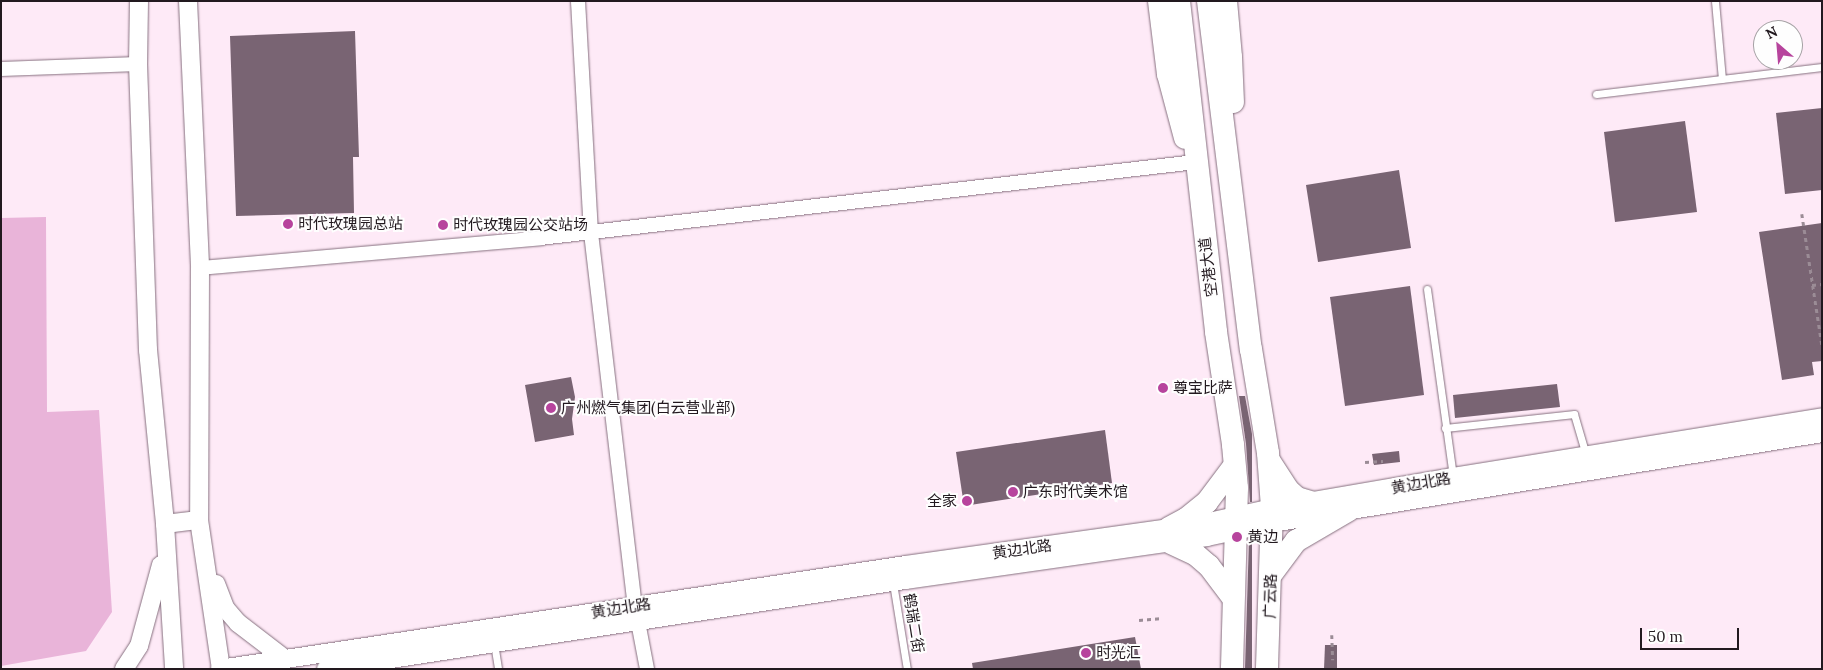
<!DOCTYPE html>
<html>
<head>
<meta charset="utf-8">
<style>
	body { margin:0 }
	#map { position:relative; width:1823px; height:670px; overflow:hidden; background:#feeaf7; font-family:Lora,"Noto Sans SC",serif }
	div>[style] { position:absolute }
	.green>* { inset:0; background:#e9b4d9 }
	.building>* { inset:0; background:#796473 }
	.path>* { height:2.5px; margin-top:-1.25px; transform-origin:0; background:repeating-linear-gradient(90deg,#9b8c96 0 4px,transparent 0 8px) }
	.roads { filter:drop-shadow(0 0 1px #86707f) drop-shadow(0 0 1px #86707f) }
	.service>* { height:7px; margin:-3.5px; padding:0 3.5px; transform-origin:3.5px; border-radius:3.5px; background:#fff }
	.minor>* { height:14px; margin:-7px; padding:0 7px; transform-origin:7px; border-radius:7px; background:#fff }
	.tertiary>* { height:18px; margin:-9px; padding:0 9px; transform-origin:9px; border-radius:9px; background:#fff }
	.primary>* { height:22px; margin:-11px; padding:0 11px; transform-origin:11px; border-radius:11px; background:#fff }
	.dots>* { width:14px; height:14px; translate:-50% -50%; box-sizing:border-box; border:2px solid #fefefe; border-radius:50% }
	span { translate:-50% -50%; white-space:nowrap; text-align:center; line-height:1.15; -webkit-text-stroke:4px #fefefe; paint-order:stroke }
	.poi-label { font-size:15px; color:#22191f }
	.left { translate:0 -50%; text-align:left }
	.right { translate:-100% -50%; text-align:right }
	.street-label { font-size:15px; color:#22191f }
	.frame { position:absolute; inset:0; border:2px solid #22191f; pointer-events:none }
	.north { position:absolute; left:1753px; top:20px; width:50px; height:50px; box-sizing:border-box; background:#fefefe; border:1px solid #a6a2a5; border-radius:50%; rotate:333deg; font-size:14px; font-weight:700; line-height:20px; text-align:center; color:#22191f }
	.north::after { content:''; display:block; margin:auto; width:18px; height:22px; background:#b7449d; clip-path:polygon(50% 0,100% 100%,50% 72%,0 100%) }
	.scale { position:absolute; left:1640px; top:628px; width:99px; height:22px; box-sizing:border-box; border:2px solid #22191f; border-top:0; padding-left:6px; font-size:15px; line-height:18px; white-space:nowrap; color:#22191f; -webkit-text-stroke:4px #fefefe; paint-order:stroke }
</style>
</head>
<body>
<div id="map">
	<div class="green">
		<div style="clip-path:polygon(46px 217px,47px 412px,99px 410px,112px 612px,86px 651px,1px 666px,1px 218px)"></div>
	</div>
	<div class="building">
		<div style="clip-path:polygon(355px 31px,359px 157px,353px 157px,354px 213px,236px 216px,230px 36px)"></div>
		<div style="clip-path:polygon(1822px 108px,1822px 190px,1785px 194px,1776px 113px)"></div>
		<div style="clip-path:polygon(1685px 121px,1697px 212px,1615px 222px,1604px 132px)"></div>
		<div style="clip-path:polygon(1399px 170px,1411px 248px,1318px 262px,1306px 185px)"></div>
		<div style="clip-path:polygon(1822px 223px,1822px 361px,1812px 362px,1814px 375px,1782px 380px,1759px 232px)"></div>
		<div style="clip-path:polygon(1410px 286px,1424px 395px,1345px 406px,1330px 297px)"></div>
		<div style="clip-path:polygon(571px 377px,575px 397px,572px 419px,574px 435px,535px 442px,525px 385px)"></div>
		<div style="clip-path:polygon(1557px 384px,1560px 407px,1455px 418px,1453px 395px)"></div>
		<div style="clip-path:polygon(1239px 396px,1245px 396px,1252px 434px,1252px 502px,1250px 502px,1246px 444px)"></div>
		<div style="clip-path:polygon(1105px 430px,1112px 483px,964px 506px,956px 452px)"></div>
		<div style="clip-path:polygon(1399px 451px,1400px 462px,1374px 465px,1372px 454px)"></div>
		<div style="clip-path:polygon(1252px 538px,1252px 669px,1245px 669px,1249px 539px)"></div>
		<div style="clip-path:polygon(1135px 637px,1141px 669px,973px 669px,972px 663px)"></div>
		<div style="clip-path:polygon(1325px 645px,1337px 645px,1337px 669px,1324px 669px)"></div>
	</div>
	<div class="path">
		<div style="left:1802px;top:214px;width:132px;rotate:81.3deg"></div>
		<div style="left:1812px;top:285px;width:10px;rotate:-6deg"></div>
		<div style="left:1365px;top:462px;width:18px;rotate:-3deg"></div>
		<div style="left:1139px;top:620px;width:21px;rotate:-5deg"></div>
		<div style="left:1332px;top:635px;width:25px;rotate:88deg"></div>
	</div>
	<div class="roads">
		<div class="service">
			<div style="left:1715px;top:1px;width:78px;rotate:84.9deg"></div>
			<div style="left:1596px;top:94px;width:228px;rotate:-6.8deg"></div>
			<div style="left:1427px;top:289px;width:189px;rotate:82.1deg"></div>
			<div style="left:1445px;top:428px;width:130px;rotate:-6.2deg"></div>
			<div style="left:1574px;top:414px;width:43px;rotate:73.7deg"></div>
			<div style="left:893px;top:583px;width:87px;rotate:80.8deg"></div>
			<div style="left:494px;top:643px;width:26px;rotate:81deg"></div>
		</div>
		<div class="minor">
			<div style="left:578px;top:1px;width:232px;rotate:86.8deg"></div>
			<div style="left:591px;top:233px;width:376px;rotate:83.3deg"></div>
			<div style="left:635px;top:606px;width:64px;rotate:79.2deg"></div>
			<div style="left:1px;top:69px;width:137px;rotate:-2.1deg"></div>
			<div style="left:200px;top:268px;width:341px;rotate:-5deg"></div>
			<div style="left:540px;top:238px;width:660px;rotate:-6.61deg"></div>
		</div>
		<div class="tertiary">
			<div style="left:139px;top:1px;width:63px;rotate:90.9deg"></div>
			<div style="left:138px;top:64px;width:286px;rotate:88deg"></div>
			<div style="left:148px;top:350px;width:175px;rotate:84.4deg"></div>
			<div style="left:165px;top:524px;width:145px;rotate:86.4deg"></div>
			<div style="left:188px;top:1px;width:267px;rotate:87.4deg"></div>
			<div style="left:200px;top:268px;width:252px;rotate:90.2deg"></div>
			<div style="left:199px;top:520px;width:151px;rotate:81.6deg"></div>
			<div style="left:165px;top:524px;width:34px;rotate:-7deg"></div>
			<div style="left:216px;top:584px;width:26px;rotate:69deg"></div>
			<div style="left:225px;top:608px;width:20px;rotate:49deg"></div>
			<div style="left:238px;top:623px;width:59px;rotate:37.5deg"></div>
			<div style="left:124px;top:669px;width:27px;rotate:-57deg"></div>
			<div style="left:139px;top:646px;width:84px;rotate:-74.8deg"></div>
			<div style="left:220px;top:669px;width:694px;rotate:-8.62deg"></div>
			<div style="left:906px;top:565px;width:301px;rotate:-8deg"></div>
			<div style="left:1204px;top:523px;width:70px;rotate:-12.4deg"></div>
			<div style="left:1272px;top:508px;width:184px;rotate:-9.7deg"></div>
			<div style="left:1453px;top:477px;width:374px;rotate:-9.2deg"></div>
			<div style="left:326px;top:669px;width:586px;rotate:-8.74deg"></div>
			<div style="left:905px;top:580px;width:305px;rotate:-8.1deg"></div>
			<div style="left:1207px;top:537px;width:66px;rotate:-12.2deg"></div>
			<div style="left:1272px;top:523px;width:557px;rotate:-9.29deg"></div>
		</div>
		<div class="primary">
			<div style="left:1159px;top:1px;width:74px;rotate:83deg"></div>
			<div style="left:1168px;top:74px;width:66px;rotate:75.1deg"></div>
			<div style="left:1179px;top:1px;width:333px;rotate:83.6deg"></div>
			<div style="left:1216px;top:332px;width:114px;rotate:81.4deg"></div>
			<div style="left:1233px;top:445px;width:43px;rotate:84.7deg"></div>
			<div style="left:1237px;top:488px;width:181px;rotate:91.6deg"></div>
			<div style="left:1208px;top:1px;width:351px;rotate:83deg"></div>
			<div style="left:1251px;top:349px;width:105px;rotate:80.7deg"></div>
			<div style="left:1268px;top:453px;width:55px;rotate:85.8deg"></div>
			<div style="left:1272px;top:508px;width:161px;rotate:91.8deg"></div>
			<div style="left:1226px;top:1px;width:56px;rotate:84.9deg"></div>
			<div style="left:1231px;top:57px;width:45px;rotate:87.5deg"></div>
			<div style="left:1270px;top:462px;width:33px;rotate:57deg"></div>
			<div style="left:1288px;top:490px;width:12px;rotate:42deg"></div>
			<div style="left:1297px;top:498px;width:14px;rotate:17deg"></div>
			<div style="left:1169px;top:528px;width:19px;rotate:-28deg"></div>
			<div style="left:1186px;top:519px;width:27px;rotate:-39deg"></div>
			<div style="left:1207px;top:502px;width:45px;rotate:-53.1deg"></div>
			<div style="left:1171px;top:543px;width:26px;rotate:25deg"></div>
			<div style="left:1195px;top:554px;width:18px;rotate:41deg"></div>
			<div style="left:1209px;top:566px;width:40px;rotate:53deg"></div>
			<div style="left:1270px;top:576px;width:44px;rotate:-53.4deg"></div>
			<div style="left:1296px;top:541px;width:61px;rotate:-30.3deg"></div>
		</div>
	</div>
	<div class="dots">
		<div style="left:288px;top:224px;background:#b7449d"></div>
		<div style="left:443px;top:225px;background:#b7449d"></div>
		<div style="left:1163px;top:388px;background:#b7449d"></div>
		<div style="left:551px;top:408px;background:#b7449d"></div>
		<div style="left:1013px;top:492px;background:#b7449d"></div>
		<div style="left:967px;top:501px;background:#b7449d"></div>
		<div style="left:1237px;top:537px;background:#b7449d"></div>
		<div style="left:1086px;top:653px;background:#b7449d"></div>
	</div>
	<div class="poi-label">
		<span class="left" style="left:298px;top:224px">时代玫瑰园总站</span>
		<span class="left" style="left:453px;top:225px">时代玫瑰园公交站场</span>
		<span class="left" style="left:1173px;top:388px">尊宝比萨</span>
		<span class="left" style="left:561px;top:408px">广州燃气集团(白云营业部)</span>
		<span class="left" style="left:1023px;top:492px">广东时代美术馆</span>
		<span class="right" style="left:957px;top:501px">全家</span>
		<span class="left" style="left:1248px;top:537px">黄边</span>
		<span class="left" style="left:1096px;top:653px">时光汇</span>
	</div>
	<div class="street-label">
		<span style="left:1208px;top:267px;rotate:-97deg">空港大道</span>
		<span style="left:1421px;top:483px;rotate:-10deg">黄边北路</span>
		<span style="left:1022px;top:549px;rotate:-8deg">黄边北路</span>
		<span style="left:1270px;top:596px;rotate:-88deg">广云路</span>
		<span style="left:621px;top:608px;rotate:-9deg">黄边北路</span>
		<span style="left:914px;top:623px;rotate:81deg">鹤瑞二街</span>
	</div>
	<div class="frame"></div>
	<div class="north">N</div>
	<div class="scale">50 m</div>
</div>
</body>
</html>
